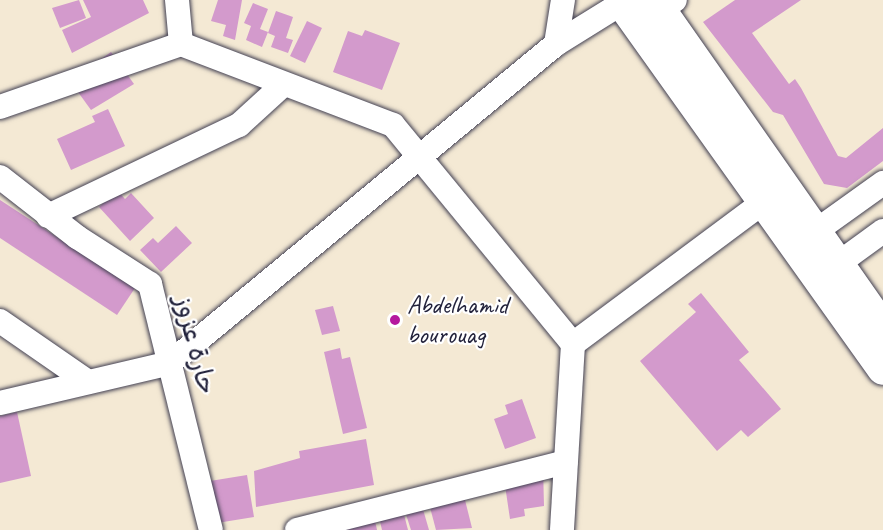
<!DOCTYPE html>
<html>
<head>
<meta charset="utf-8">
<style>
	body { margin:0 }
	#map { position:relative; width:883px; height:530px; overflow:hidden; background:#f4e9d4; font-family:Caveat,"Playpen Sans Arabic",sans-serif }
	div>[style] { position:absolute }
	.building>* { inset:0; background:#d39acc }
	.roads { filter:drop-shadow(0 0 2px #424052) drop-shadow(0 0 2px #424052) }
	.minor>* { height:24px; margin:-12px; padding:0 12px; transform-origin:12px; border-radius:12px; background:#fff }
	.major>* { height:32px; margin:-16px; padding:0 16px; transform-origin:16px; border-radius:16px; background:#fff }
	.dots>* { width:16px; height:16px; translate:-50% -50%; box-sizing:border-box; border:3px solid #fff; border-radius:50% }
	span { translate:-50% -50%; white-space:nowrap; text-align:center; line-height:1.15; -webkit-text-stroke:4.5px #fff; paint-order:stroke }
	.poi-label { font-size:26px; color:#22223b }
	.left { translate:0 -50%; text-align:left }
	.street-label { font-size:26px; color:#22223b }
</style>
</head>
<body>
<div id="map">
	<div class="building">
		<div style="clip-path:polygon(79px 0,86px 18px,60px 28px,52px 8px)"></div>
		<div style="clip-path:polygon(83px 0,143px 0,149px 13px,72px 53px,62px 30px,91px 17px)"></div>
		<div style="clip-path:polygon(218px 0,242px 0,235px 40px,223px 36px,226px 25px,211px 21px)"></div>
		<div style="clip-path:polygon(735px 0,801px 0,752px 33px,789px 84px,795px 79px,801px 88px,838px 156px,846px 158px,883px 128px,883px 161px,847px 188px,824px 184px,783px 115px,773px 112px,703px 22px)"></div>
		<div style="clip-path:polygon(253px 3px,268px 9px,260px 29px,268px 32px,262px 47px,246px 40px,251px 26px,244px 23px)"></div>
		<div style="clip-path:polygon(276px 11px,293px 17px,286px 38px,293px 40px,288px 53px,271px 47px,275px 36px,268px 33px)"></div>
		<div style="clip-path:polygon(307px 21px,322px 28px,305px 63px,290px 56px)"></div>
		<div style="clip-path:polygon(365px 30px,400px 43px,382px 90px,333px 72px,348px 31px,362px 36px)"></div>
		<div style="clip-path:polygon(111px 52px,134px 84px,91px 110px,70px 81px)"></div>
		<div style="clip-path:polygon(108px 109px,125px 146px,71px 170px,57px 139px,95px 122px,92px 116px)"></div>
		<div style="clip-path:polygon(117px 190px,125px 199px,131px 193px,154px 218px,130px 241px,99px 207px)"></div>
		<div style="clip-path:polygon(0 200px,135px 288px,117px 315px,0 238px)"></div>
		<div style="clip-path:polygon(176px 226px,192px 243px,161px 272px,140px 250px,153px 238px,158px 243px)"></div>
		<div style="clip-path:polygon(701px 293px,749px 352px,739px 360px,781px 409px,748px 437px,741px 430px,717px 451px,640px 361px,696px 312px,688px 304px)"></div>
		<div style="clip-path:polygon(333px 306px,340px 331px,322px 335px,315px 310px)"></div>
		<div style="clip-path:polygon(340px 348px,342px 359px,350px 357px,367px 428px,343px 434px,324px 352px)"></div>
		<div style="clip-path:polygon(522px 399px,536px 438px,505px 449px,494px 419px,508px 414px,505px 405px)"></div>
		<div style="clip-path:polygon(17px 412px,31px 476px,0 483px,0 416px)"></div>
		<div style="clip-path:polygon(366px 439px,374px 485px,256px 507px,254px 471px,300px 458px,299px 451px)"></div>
		<div style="clip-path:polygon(543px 466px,544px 506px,524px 509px,525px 516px,510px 519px,503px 472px)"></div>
		<div style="clip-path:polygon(247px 475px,254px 517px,217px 523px,210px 481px)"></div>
		<div style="clip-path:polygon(462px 488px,472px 528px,436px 530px,427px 496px)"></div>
		<div style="clip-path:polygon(420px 499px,429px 530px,411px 530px,403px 505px)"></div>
		<div style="clip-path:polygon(401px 503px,408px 530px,382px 530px,377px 508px)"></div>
		<div style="clip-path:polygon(374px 516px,377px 530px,345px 530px)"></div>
	</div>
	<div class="roads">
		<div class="minor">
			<div style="left:177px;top:0;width:44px;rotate:84.8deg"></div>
			<div style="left:556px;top:44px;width:45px;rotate:-81deg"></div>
			<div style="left:0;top:107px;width:192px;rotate:-19.2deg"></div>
			<div style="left:181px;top:44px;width:227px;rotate:20.9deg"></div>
			<div style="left:393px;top:125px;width:283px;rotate:50.6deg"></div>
			<div style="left:573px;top:344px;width:186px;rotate:93.4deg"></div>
			<div style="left:0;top:177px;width:98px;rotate:37.9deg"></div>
			<div style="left:77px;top:237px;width:87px;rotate:32.8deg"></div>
			<div style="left:150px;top:284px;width:253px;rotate:76.1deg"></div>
			<div style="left:48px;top:216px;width:212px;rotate:-25.5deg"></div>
			<div style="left:239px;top:125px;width:59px;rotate:-42.3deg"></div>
			<div style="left:802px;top:241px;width:100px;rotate:-35.6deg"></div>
			<div style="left:824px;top:274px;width:73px;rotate:-36.1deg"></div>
			<div style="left:0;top:321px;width:107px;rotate:34.7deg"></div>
			<div style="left:573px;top:344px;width:236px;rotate:-36.7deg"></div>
			<div style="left:0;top:403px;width:175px;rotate:-13.2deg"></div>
			<div style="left:170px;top:363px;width:501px;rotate:-39.57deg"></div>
			<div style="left:556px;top:44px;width:78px;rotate:-31.8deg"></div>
			<div style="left:622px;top:3px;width:40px;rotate:10deg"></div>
			<div style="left:661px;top:10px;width:17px;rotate:-36deg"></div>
			<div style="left:297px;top:530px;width:277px;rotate:-14.2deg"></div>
		</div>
		<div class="major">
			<div style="left:620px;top:0;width:453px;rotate:54.5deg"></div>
			<div style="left:653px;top:0;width:401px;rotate:55deg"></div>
		</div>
	</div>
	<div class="dots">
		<div style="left:395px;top:320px;background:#b5179e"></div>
	</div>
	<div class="poi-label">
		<span class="left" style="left:407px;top:320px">Abdelhamid<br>bourouag</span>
	</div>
	<div class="street-label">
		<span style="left:195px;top:345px;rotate:76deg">حارة عزوز</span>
	</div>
</div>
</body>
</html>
